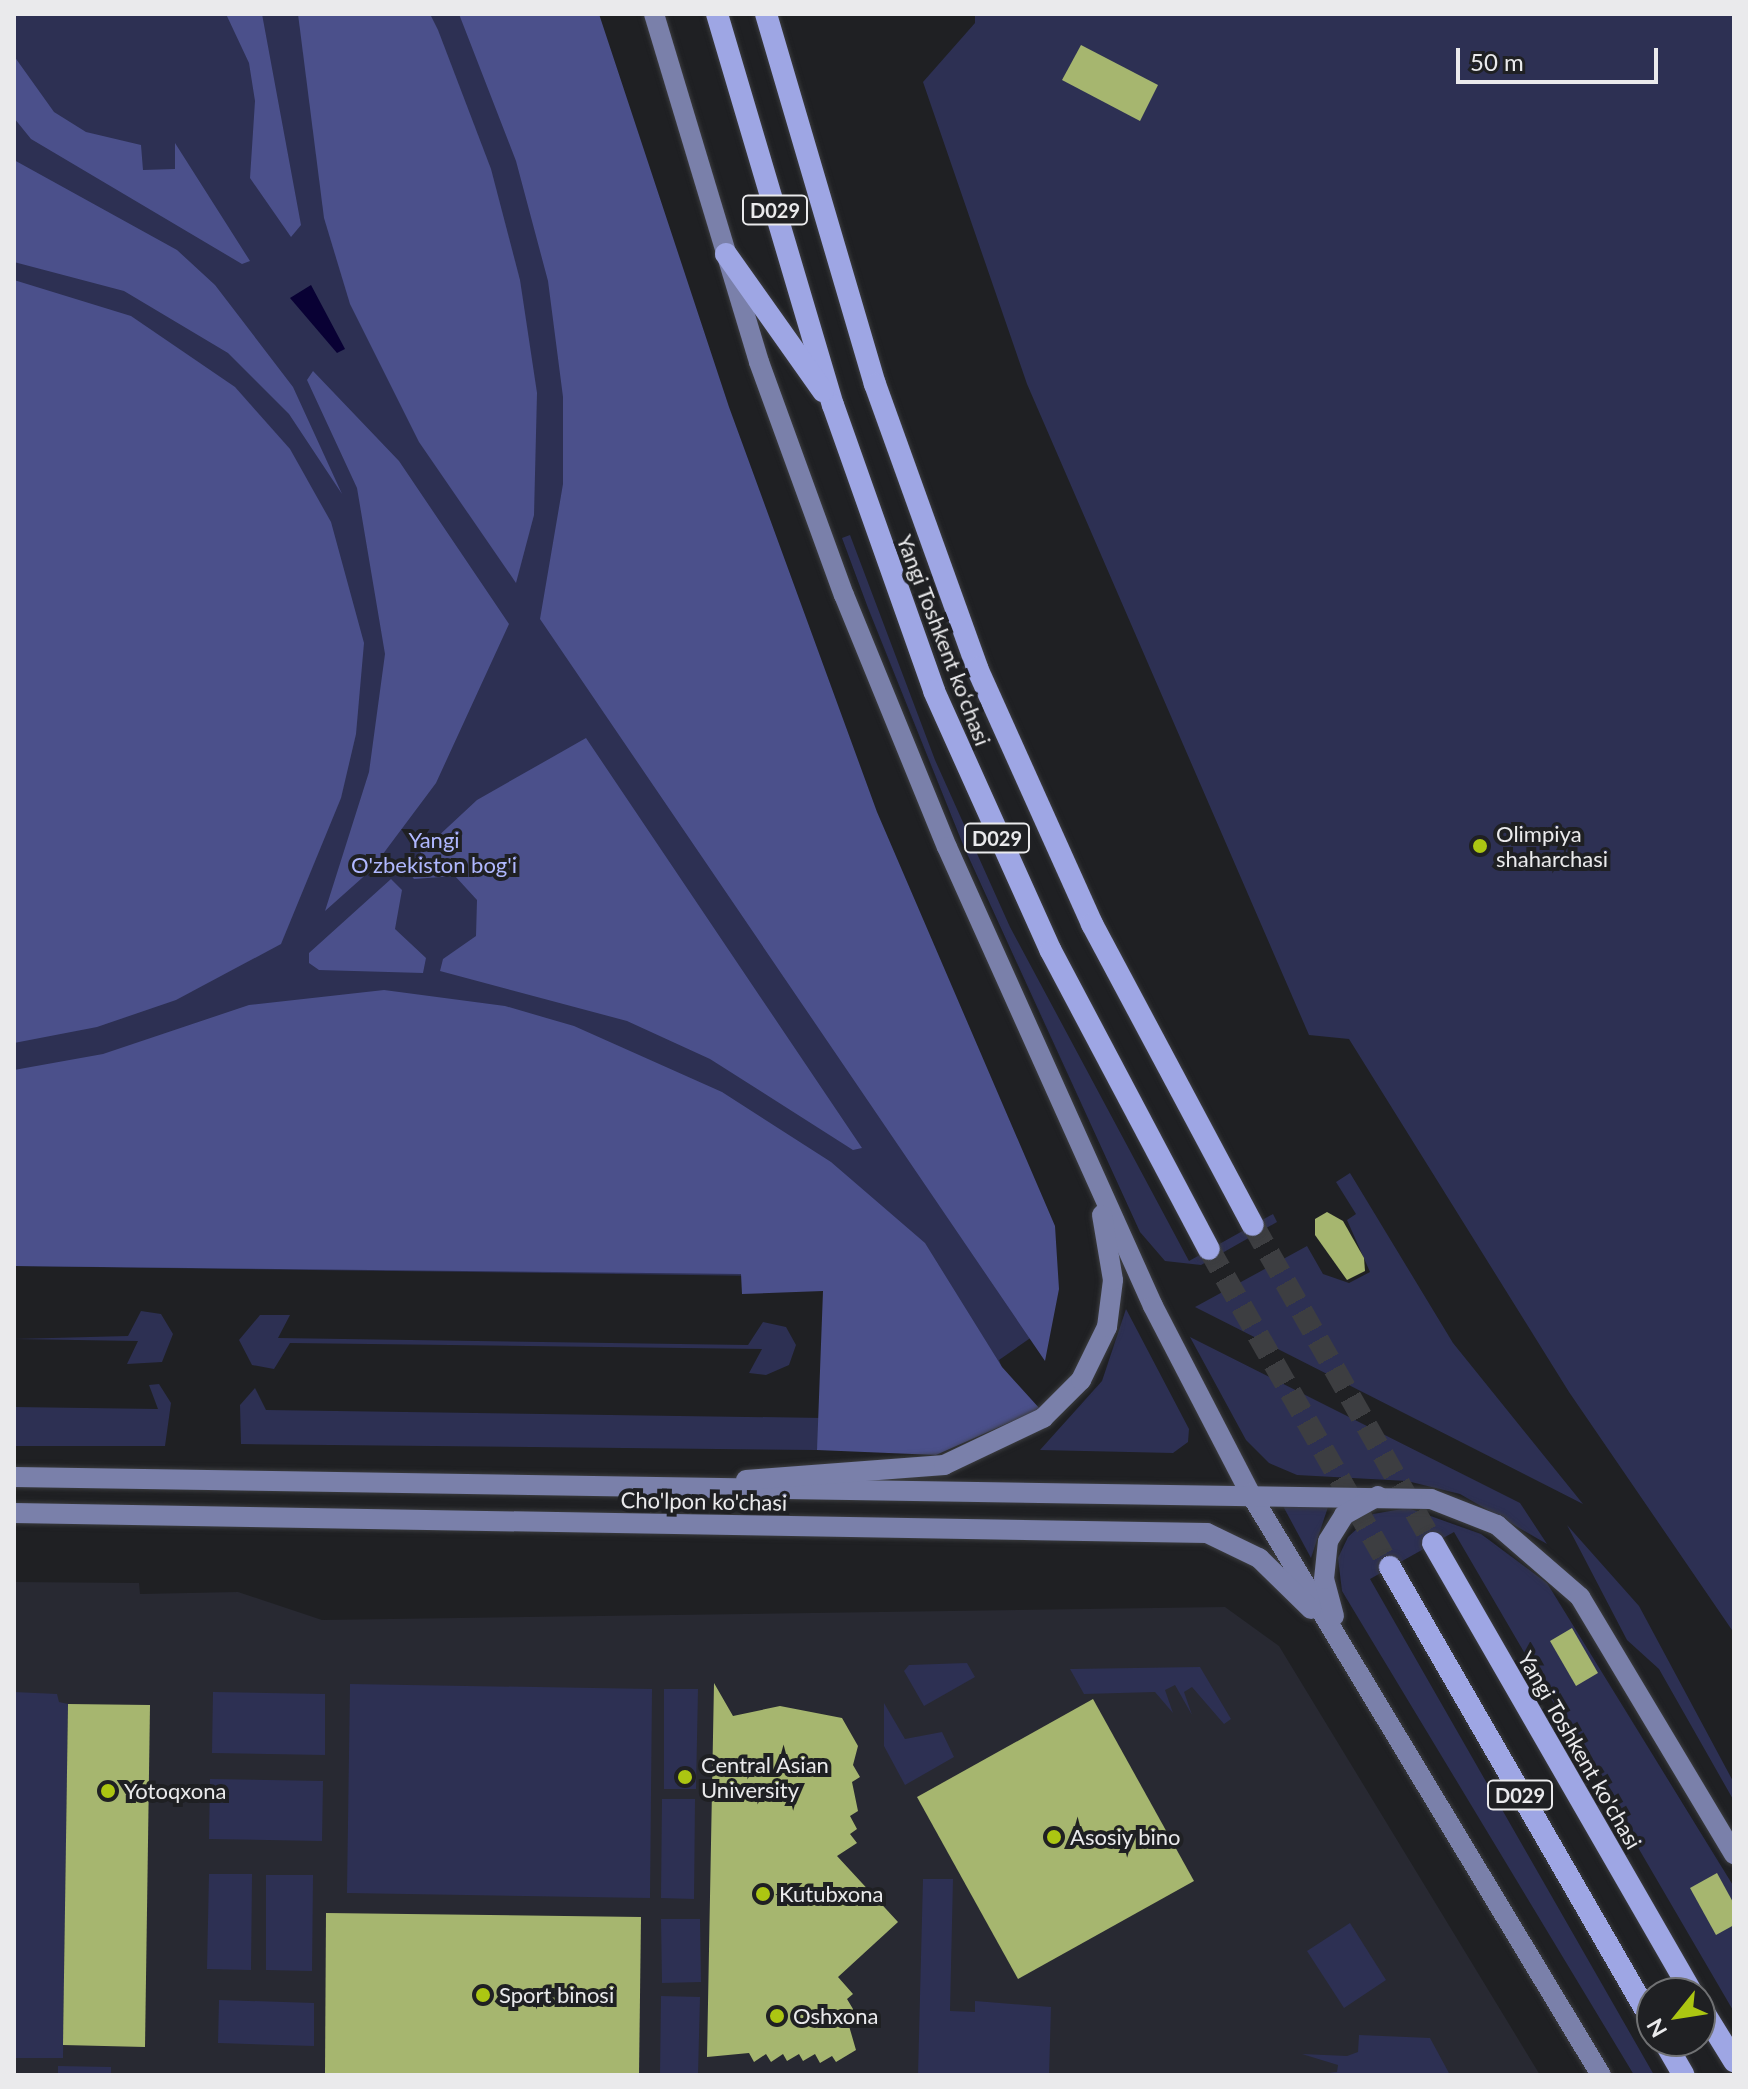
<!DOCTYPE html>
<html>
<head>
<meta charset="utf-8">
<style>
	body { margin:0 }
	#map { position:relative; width:1748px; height:2089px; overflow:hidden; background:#1f2023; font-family:Lato,sans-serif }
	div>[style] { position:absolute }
	.built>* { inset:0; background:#282932 }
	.green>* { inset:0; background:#2d3053 }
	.forest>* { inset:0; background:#4b508b }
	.water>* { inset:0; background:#090134 }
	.building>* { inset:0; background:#a6b66f }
	.trunk-tunnel>* { height:22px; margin-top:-11px; transform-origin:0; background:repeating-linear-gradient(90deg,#3d3e41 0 22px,transparent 0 33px) }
	.roads { filter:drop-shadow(0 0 2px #3b3c3f) drop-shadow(0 0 2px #3b3c3f) }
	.secondary>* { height:20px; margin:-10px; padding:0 10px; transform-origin:10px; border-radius:10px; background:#7a80aa }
	.trunk>* { height:22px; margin:-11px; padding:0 11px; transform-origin:11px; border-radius:11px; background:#9ea6e4 }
	.dots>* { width:22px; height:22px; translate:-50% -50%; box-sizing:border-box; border:4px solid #1f2023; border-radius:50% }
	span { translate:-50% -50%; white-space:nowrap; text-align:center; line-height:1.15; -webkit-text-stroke:8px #1f2023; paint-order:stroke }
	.shield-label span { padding:2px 6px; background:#1f2023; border:2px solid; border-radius:6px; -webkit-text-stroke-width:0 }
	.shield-label { font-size:20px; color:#eaeaec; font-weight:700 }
	.street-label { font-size:22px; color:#eaeaec }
	.poi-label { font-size:22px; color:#eaeaec }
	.left { translate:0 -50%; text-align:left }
	.park-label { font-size:22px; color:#b0b8ff }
	.frame { position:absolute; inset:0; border:16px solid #eaeaec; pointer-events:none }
	.north { position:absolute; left:1636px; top:1977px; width:80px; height:80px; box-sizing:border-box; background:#1f2023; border:2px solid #707173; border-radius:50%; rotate:240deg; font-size:22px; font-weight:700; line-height:32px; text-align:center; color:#eaeaec }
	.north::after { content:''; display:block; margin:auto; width:28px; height:36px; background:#acc612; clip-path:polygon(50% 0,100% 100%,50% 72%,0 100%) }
	.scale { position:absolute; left:1456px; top:48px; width:202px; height:36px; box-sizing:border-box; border:4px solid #eaeaec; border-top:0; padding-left:10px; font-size:24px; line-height:28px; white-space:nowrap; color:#eaeaec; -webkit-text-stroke:6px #1f2023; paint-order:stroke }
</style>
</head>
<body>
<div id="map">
	<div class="built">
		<div style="clip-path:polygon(14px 1582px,139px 1583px,140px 1594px,238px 1592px,322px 1620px,1225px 1607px,1279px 1646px,1540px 2075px,14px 2075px)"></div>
	</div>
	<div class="green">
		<div style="clip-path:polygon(14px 14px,526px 14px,1039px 1332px,999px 1360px,1002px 1368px,838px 1277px,14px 1266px)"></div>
		<div style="clip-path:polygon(975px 14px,1734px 14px,1734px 1633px,1569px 1392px,1349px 1039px,1309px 1035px,1027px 384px,923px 82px,975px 23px)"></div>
		<div style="clip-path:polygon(850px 535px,935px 760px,1010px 927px,1189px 1261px,1273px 1214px,1277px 1222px,1201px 1265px,1165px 1261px,1140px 1232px,964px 847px,868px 608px,842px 538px)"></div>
		<div style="clip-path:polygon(1350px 1173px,1453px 1343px,1583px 1504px,1195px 1307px,1307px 1246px,1323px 1274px,1349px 1283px,1370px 1272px,1347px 1220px,1356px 1214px,1336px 1182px)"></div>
		<div style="clip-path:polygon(1126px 1309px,1189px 1429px,1188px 1442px,1173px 1453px,1040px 1450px,1102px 1381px)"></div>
		<div style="clip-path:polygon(141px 1311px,161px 1314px,173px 1334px,162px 1362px,127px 1364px,138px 1341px,14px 1339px,128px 1336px)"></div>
		<div style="clip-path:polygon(260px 1315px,290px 1315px,278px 1338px,748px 1345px,763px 1322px,786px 1327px,796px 1345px,789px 1365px,766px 1375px,749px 1373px,762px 1349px,290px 1343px,274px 1369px,252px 1365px,239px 1340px)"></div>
		<div style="clip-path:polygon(1190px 1337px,1520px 1503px,1547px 1544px,1460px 1494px,1407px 1481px,1297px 1475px,1269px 1463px,1246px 1440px)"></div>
		<div style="clip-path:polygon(159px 1384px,171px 1403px,165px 1446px,14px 1446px,14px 1407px,158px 1409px,149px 1385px)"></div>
		<div style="clip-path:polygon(255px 1388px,266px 1410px,823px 1418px,817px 1450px,241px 1444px,240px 1405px)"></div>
		<div style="clip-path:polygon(1283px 1506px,1328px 1507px,1311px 1558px)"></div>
		<div style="clip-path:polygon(1408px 1508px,1481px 1534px,1547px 1583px,1734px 1887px,1734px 2012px,1454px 1532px,1370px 1579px,1654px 2075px,1634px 2075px,1342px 1591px,1338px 1558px,1348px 1537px,1373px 1514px)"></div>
		<div style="clip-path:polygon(1567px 1525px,1639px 1606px,1734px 1783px,1734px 1801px,1659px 1669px,1627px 1640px)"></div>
		<div style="clip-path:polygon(967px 1663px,975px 1677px,924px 1706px,904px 1671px,909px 1665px)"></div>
		<div style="clip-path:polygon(1200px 1667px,1231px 1719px,1224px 1724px,1192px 1687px,1184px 1692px,1192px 1715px,1175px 1685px,1165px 1690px,1173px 1713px,1155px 1692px,1084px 1694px,1070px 1669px)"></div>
		<div style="clip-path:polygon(350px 1684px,652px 1689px,650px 1898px,347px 1893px)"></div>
		<div style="clip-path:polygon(664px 1689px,698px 1689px,696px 1789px,664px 1789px)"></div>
		<div style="clip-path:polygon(14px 1692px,57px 1694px,59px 1702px,68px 1704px,63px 2058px,14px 2058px)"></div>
		<div style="clip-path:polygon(213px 1692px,325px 1694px,325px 1755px,212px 1753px)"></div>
		<div style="clip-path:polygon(884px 1703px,905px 1739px,942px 1732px,954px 1757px,905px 1785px,884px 1746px)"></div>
		<div style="clip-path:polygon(210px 1779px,323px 1781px,322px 1841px,209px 1839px)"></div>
		<div style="clip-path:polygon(662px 1799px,695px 1799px,694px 1899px,661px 1898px)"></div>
		<div style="clip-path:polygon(209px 1874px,252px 1874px,251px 1970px,207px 1969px)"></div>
		<div style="clip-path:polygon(266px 1875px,313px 1875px,312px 1971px,266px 1970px)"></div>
		<div style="clip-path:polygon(923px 1879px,953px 1879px,950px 2011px,975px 2012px,975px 2001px,1051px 2007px,1049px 2075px,918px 2075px)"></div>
		<div style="clip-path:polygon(661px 1919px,700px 1919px,701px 1982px,662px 1983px)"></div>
		<div style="clip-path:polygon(1350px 1923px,1386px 1980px,1344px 2008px,1307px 1951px)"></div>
		<div style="clip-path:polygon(661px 1996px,700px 1997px,698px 2075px,660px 2075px)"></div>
		<div style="clip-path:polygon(219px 2000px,314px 2003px,314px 2046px,218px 2043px)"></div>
		<div style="clip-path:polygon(1359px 2035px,1430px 2038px,1450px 2075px,1309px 2075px,1337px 2072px,1338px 2065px,1302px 2054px,1347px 2056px,1358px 2052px)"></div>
		<div style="clip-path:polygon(58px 2066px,111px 2067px,111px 2075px,58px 2075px)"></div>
	</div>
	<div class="forest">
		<div style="clip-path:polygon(226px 14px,262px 14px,301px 225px,291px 237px,250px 178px,255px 101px,249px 63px)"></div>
		<div style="clip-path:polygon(298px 14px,430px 14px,438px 30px,491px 169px,520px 280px,537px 393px,534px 515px,516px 583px,419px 442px,350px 304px,324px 218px)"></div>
		<div style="clip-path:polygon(459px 14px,599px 14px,729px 407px,877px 812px,1055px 1226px,1059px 1289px,1045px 1361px,540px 619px,563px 484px,563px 397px,548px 281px,516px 161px)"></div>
		<div style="clip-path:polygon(14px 56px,54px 112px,86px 132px,141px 145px,143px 170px,175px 169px,175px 143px,250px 261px,242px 264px,31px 139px,14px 118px)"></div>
		<div style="clip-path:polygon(14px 160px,177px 250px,215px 285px,293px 387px,342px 494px,289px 414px,228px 353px,124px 291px,14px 262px)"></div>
		<div style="clip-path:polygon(14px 280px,131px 316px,235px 387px,290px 449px,331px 522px,364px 643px,356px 734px,341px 798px,281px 944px,176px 1000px,97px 1027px,14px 1043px)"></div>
		<div style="clip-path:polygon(313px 371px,399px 461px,509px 624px,436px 783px,371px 870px,325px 911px,369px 772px,385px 654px,357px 488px,307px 380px)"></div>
		<div style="clip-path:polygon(586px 738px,862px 1148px,853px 1150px,710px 1059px,627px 1021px,440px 971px,443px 959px,476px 936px,477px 900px,455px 876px,414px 879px,405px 867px,477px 800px)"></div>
		<div style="clip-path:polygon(391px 879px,402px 890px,395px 929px,426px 958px,423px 973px,319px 970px,309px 963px,309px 953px)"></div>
		<div style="clip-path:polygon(384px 990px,505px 1006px,574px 1026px,722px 1092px,831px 1162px,925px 1243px,1002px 1367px,1040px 1409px,936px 1455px,817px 1450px,823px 1291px,742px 1294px,741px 1274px,14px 1266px,14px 1070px,103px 1054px,249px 1005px)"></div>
	</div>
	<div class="water">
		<div style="clip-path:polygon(311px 285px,345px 349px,337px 353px,290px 298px)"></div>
	</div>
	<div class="building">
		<div style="clip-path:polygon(1081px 45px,1158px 85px,1140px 121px,1062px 80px)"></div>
		<div style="clip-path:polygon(1327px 1212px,1343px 1221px,1364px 1258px,1365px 1271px,1347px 1280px,1315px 1235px,1315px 1219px)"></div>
		<div style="clip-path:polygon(1572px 1628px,1598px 1673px,1576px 1686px,1550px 1641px)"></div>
		<div style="clip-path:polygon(714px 1683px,733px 1716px,780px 1706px,842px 1718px,858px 1746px,853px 1765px,860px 1777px,852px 1782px,858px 1811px,850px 1816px,857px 1829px,850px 1834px,857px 1843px,837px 1856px,898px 1922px,838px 1977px,853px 1994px,847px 1999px,856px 2014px,847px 2019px,856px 2050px,836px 2062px,832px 2056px,820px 2063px,815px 2054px,803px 2061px,799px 2054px,787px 2061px,783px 2054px,771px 2062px,766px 2054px,754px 2062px,749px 2053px,707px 2057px)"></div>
		<div style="clip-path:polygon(1093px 1699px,1194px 1881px,1018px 1979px,917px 1797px)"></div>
		<div style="clip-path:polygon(68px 1704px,150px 1705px,145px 2047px,63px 2045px)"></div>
		<div style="clip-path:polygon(1717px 1873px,1734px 1904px,1734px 1925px,1716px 1935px,1690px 1888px)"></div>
		<div style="clip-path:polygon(326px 1913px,641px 1917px,639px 2075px,325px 2074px)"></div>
	</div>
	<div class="trunk-tunnel">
		<div style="left:1253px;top:1225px;width:365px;rotate:60.5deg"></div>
		<div style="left:1209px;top:1249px;width:366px;rotate:60.4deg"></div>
	</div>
	<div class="roads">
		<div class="secondary">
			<div style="left:654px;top:14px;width:363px;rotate:73.2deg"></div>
			<div style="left:759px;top:362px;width:248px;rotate:70deg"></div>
			<div style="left:844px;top:595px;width:272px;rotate:67.8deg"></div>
			<div style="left:947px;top:847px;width:503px;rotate:65.83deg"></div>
			<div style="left:1153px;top:1306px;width:211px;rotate:62.6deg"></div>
			<div style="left:1250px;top:1493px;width:680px;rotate:58.91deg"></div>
			<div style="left:14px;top:1477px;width:1417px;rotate:0.89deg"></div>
			<div style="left:1431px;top:1499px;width:71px;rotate:21.5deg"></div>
			<div style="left:1497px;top:1525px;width:110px;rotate:40.9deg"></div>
			<div style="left:1580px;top:1597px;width:300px;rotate:59.1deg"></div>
			<div style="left:746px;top:1480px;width:199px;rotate:-4.3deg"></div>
			<div style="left:944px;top:1465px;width:110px;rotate:-25.4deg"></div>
			<div style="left:1043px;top:1418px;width:54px;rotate:-45deg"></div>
			<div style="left:1081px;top:1380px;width:59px;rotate:-63.9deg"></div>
			<div style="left:1107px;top:1327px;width:47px;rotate:-82.7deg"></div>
			<div style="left:1113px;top:1280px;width:66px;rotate:-99.6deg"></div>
			<div style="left:14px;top:1513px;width:1193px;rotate:0.96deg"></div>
			<div style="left:1207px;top:1533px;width:58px;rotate:25.7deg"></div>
			<div style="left:1259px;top:1558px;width:73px;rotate:44.4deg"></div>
			<div style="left:1334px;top:1616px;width:38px;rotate:-105deg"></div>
			<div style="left:1324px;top:1579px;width:38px;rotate:-84deg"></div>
			<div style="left:1328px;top:1541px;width:31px;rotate:-58deg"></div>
			<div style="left:1344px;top:1515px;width:39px;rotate:-29deg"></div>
		</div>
		<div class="trunk">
			<div style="left:717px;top:14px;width:408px;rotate:73.5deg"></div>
			<div style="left:833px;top:405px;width:303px;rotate:70.5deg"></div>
			<div style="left:934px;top:691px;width:285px;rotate:65.8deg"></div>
			<div style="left:1051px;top:951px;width:337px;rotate:62.1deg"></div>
			<div style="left:766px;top:14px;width:386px;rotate:73.6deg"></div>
			<div style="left:875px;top:384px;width:302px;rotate:70.2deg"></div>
			<div style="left:977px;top:668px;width:281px;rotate:65.8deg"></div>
			<div style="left:1092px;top:924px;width:341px;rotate:61.9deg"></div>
			<div style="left:726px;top:254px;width:168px;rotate:54.7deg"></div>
			<div style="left:1433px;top:1543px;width:519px;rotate:60.08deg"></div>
			<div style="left:1390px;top:1567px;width:524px;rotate:60.01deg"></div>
			<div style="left:1700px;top:2006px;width:65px;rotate:58.3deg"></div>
			<div style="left:1664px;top:2041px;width:39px;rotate:60deg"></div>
		</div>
	</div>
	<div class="dots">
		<div style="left:1480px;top:846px;background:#acc612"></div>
		<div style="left:685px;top:1777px;background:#acc612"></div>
		<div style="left:108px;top:1791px;background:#acc612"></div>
		<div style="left:1054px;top:1837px;background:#acc612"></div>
		<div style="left:763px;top:1894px;background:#acc612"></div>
		<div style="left:483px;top:1995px;background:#acc612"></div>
		<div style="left:777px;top:2016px;background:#acc612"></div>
	</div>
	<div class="shield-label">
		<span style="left:775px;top:210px">D029</span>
		<span style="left:997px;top:838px">D029</span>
		<span style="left:1520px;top:1795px">D029</span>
	</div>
	<div class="street-label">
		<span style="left:944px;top:640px;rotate:69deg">Yangi Toshkent ko‘chasi</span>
		<span style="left:704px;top:1501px;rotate:1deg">Cho'lpon ko'chasi</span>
		<span style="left:1580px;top:1750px;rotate:60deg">Yangi Toshkent ko'chasi</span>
	</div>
	<div class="poi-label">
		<span class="left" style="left:1496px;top:846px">Olimpiya<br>shaharchasi</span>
		<span class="left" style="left:701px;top:1777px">Central Asian<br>University</span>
		<span class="left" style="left:124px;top:1791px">Yotoqxona</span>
		<span class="left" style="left:1070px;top:1837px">Asosiy bino</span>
		<span class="left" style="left:779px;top:1894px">Kutubxona</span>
		<span class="left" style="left:499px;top:1995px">Sport binosi</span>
		<span class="left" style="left:793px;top:2016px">Oshxona</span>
	</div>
	<div class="park-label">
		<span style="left:434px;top:852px">Yangi<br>O'zbekiston bog'i</span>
	</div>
	<div class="frame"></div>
	<div class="north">N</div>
	<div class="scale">50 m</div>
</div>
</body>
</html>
